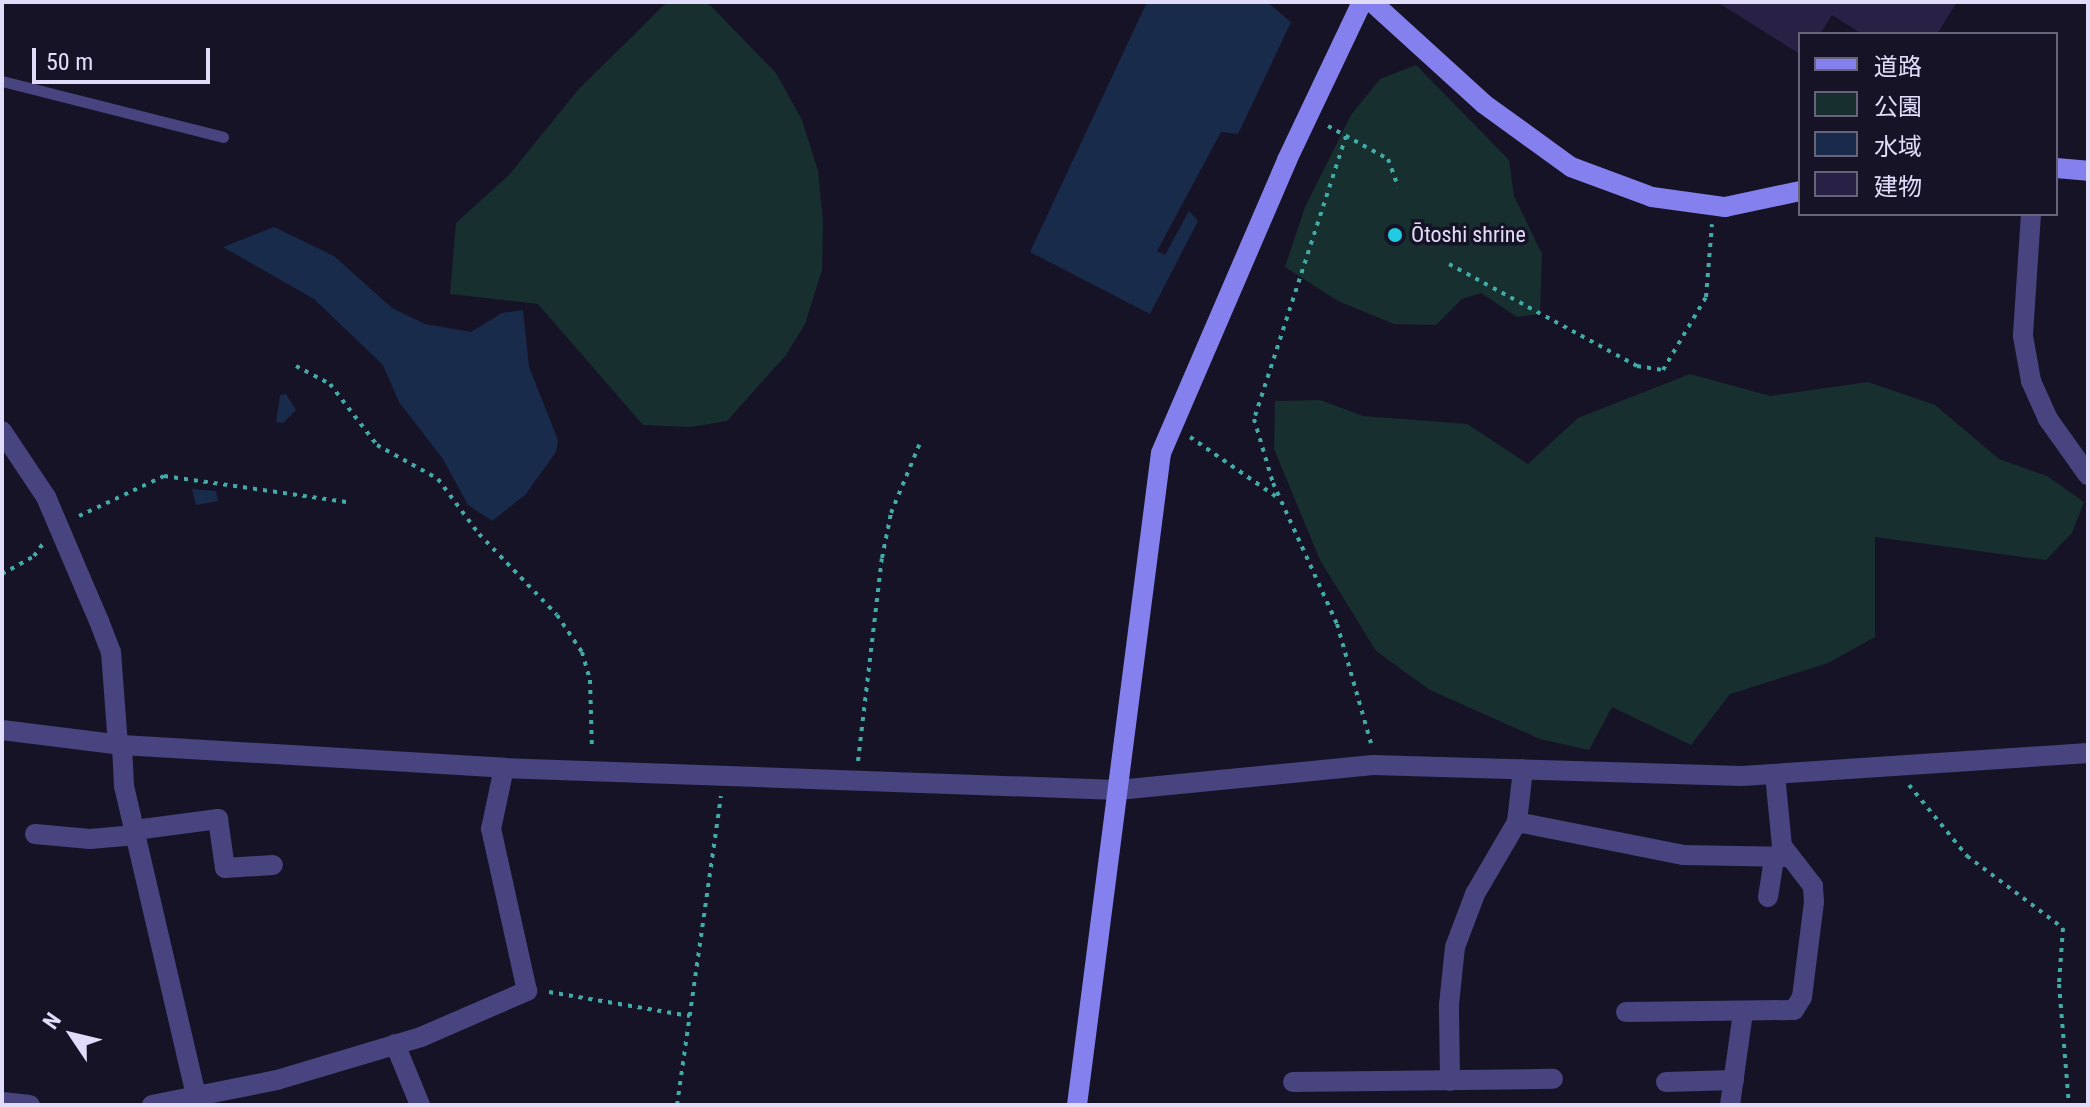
<!DOCTYPE html>
<html>
<head>
<meta charset="utf-8">
<style>
	body { margin:0 }
	#map { position:relative; width:2090px; height:1107px; overflow:hidden; background:#171326; font-family:"Roboto Condensed","Noto Sans JP",sans-serif }
	div>[style] { position:absolute }
	.green>* { inset:0; background:#172f2f }
	.water>* { inset:0; background:#182b4a }
	.building>* { inset:0; background:#292145 }
	.path>* { height:4px; margin-top:-2px; transform-origin:0; background:repeating-linear-gradient(90deg,#40aba7 0 4px,transparent 0 10px) }
	.lane>* { height:11px; margin:-5.5px; padding:0 5.5px; transform-origin:5.5px; border-radius:5.5px; background:#47447f }
	.street>* { height:20px; margin:-10px; padding:0 10px; transform-origin:10px; border-radius:10px; background:#47447f }
	.secondary>* { height:20px; margin:-10px; padding:0 10px; transform-origin:10px; border-radius:10px; background:#8480ee }
	.dots>* { width:22px; height:22px; translate:-50% -50%; box-sizing:border-box; border:4px solid #171326; border-radius:50% }
	span { translate:-50% -50%; white-space:nowrap; text-align:center; line-height:1.15; -webkit-text-stroke:7px #171326; paint-order:stroke }
	.poi-label { font-size:22px; color:#e0dcfa }
	.left { translate:0 -50%; text-align:left }
	.frame { position:absolute; inset:0; border:4px solid #e0dcfa; pointer-events:none }
	.legend { position:absolute; left:1798px; top:32px; width:260px; height:184px; box-sizing:border-box; background:#171326; border:2px solid #67637b; margin:0; padding:10px 14px; list-style:none; font-size:24px; color:#e0dcfa }
	.legend li { display:flex; align-items:center; gap:16px; height:40px }
	.legend b { width:40px; border:2px solid #67637b }
	.north { position:absolute; left:32px; top:995px; width:80px; height:80px; -webkit-text-stroke:6px #171326; paint-order:stroke; rotate:305deg; font-size:22px; font-weight:700; line-height:32px; text-align:center; color:#e0dcfa }
	.north::after { content:''; display:block; margin:auto; width:28px; height:36px; background:#e0dcfa; clip-path:polygon(50% 0,100% 100%,50% 72%,0 100%) }
	.scale { position:absolute; left:32px; top:48px; width:178px; height:36px; box-sizing:border-box; border:4px solid #e0dcfa; border-top:0; padding-left:10px; font-size:24px; line-height:28px; white-space:nowrap; color:#e0dcfa; -webkit-text-stroke:6px #171326; paint-order:stroke }
</style>
</head>
<body>
<div id="map">
	<div class="green">
		<div style="clip-path:polygon(667px 2px,709px 4px,776px 73px,802px 120px,818px 171px,823px 222px,822px 270px,805px 324px,786px 355px,727px 421px,690px 427px,643px 425px,538px 304px,450px 294px,456px 223px,509px 175px,578px 90px)"></div>
		<div style="clip-path:polygon(1416px 65px,1509px 160px,1514px 196px,1542px 254px,1540px 314px,1517px 317px,1481px 293px,1462px 299px,1436px 325px,1394px 324px,1338px 301px,1285px 267px,1305px 207px,1351px 115px,1380px 79px)"></div>
		<div style="clip-path:polygon(1690px 374px,1770px 396px,1868px 382px,1935px 405px,1999px 459px,2047px 476px,2084px 502px,2072px 533px,2046px 560px,1875px 537px,1875px 637px,1828px 663px,1730px 694px,1691px 745px,1612px 707px,1589px 750px,1540px 739px,1430px 690px,1376px 651px,1320px 560px,1274px 449px,1275px 401px,1320px 400px,1363px 416px,1467px 424px,1528px 464px,1578px 418px)"></div>
	</div>
	<div class="water">
		<div style="clip-path:polygon(1147px 2px,1267px 2px,1291px 22px,1238px 134px,1221px 132px,1157px 251px,1165px 255px,1189px 211px,1198px 221px,1150px 314px,1030px 252px)"></div>
		<div style="clip-path:polygon(274px 227px,334px 256px,392px 308px,425px 324px,471px 332px,502px 313px,523px 310px,529px 367px,558px 440px,556px 452px,525px 495px,492px 521px,468px 505px,443px 459px,399px 402px,383px 365px,314px 299px,223px 247px)"></div>
		<div style="clip-path:polygon(286px 394px,296px 410px,283px 423px,276px 422px,280px 395px)"></div>
		<div style="clip-path:polygon(192px 489px,216px 491px,218px 501px,196px 505px)"></div>
	</div>
	<div class="building">
		<div style="clip-path:polygon(1717px 2px,1957px 2px,1937px 34px,1862px 34px,1832px 15px,1820px 34px,1800px 34px,1800px 54px)"></div>
	</div>
	<div class="path">
		<div style="left:1328px;top:126px;width:68px;rotate:28.8deg"></div>
		<div style="left:1388px;top:159px;width:30px;rotate:70deg"></div>
		<div style="left:1346px;top:136px;width:298px;rotate:108deg"></div>
		<div style="left:1254px;top:419px;width:67px;rotate:73.5deg"></div>
		<div style="left:1273px;top:483px;width:155px;rotate:65.6deg"></div>
		<div style="left:1337px;top:624px;width:124px;rotate:74.1deg"></div>
		<div style="left:1449px;top:264px;width:214px;rotate:28.5deg"></div>
		<div style="left:1637px;top:366px;width:26px;rotate:9deg"></div>
		<div style="left:1663px;top:370px;width:85px;rotate:-59.5deg"></div>
		<div style="left:1706px;top:297px;width:73px;rotate:-85.3deg"></div>
		<div style="left:296px;top:366px;width:38px;rotate:28deg"></div>
		<div style="left:330px;top:384px;width:77px;rotate:52.4deg"></div>
		<div style="left:377px;top:445px;width:70px;rotate:29.1deg"></div>
		<div style="left:438px;top:479px;width:69px;rotate:53.3deg"></div>
		<div style="left:479px;top:534px;width:112px;rotate:46.1deg"></div>
		<div style="left:557px;top:615px;width:45px;rotate:56deg"></div>
		<div style="left:582px;top:652px;width:29px;rotate:74deg"></div>
		<div style="left:590px;top:680px;width:70px;rotate:88.4deg"></div>
		<div style="left:1190px;top:437px;width:107px;rotate:34.7deg"></div>
		<div style="left:79px;top:516px;width:94px;rotate:-25.2deg"></div>
		<div style="left:164px;top:476px;width:184px;rotate:8.1deg"></div>
		<div style="left:2px;top:574px;width:37px;rotate:-29deg"></div>
		<div style="left:34px;top:556px;width:17px;rotate:-54deg"></div>
		<div style="left:858px;top:761px;width:204px;rotate:-83.3deg"></div>
		<div style="left:882px;top:558px;width:46px;rotate:-78.7deg"></div>
		<div style="left:891px;top:513px;width:76px;rotate:-67.5deg"></div>
		<div style="left:1909px;top:785px;width:92px;rotate:50.8deg"></div>
		<div style="left:1967px;top:856px;width:120px;rotate:36.9deg"></div>
		<div style="left:2063px;top:928px;width:56px;rotate:94.1deg"></div>
		<div style="left:2059px;top:984px;width:121px;rotate:85.3deg"></div>
		<div style="left:549px;top:992px;width:143px;rotate:9.7deg"></div>
		<div style="left:677px;top:1105px;width:312px;rotate:-81.9deg"></div>
	</div>
	<div class="lane">
		<div style="left:2px;top:81px;width:228px;rotate:14.2deg"></div>
	</div>
	<div class="street">
		<div style="left:2031px;top:214px;width:122px;rotate:93.8deg"></div>
		<div style="left:2023px;top:336px;width:46px;rotate:79.9deg"></div>
		<div style="left:2031px;top:381px;width:42px;rotate:65.9deg"></div>
		<div style="left:2048px;top:419px;width:69px;rotate:54.5deg"></div>
		<div style="left:2px;top:431px;width:79px;rotate:56.3deg"></div>
		<div style="left:46px;top:497px;width:135px;rotate:66.9deg"></div>
		<div style="left:99px;top:621px;width:33px;rotate:69deg"></div>
		<div style="left:111px;top:652px;width:93px;rotate:85.7deg"></div>
		<div style="left:2px;top:730px;width:121px;rotate:7.1deg"></div>
		<div style="left:122px;top:745px;width:383px;rotate:3.4deg"></div>
		<div style="left:504px;top:768px;width:614px;rotate:2.05deg"></div>
		<div style="left:1118px;top:790px;width:256px;rotate:-5.6deg"></div>
		<div style="left:1373px;top:765px;width:369px;rotate:1.7deg"></div>
		<div style="left:1742px;top:776px;width:347px;rotate:-3.8deg"></div>
		<div style="left:122px;top:745px;width:41px;rotate:87.2deg"></div>
		<div style="left:124px;top:786px;width:318px;rotate:76.9deg"></div>
		<div style="left:1517px;top:822px;width:169px;rotate:11.2deg"></div>
		<div style="left:1683px;top:855px;width:104px;rotate:1.1deg"></div>
		<div style="left:135px;top:830px;width:84px;rotate:-7.5deg"></div>
		<div style="left:218px;top:819px;width:49px;rotate:81.9deg"></div>
		<div style="left:225px;top:868px;width:48px;rotate:-3.6deg"></div>
		<div style="left:35px;top:834px;width:55px;rotate:5.2deg"></div>
		<div style="left:90px;top:839px;width:46px;rotate:-5deg"></div>
		<div style="left:1768px;top:897px;width:38px;rotate:-81deg"></div>
		<div style="left:1626px;top:1012px;width:168px;rotate:-0.7deg"></div>
		<div style="left:1794px;top:1010px;width:15px;rotate:-58deg"></div>
		<div style="left:1802px;top:997px;width:96px;rotate:-82.8deg"></div>
		<div style="left:1814px;top:902px;width:16px;rotate:-94deg"></div>
		<div style="left:1813px;top:886px;width:51px;rotate:-127.8deg"></div>
		<div style="left:1782px;top:846px;width:72px;rotate:-95.6deg"></div>
		<div style="left:395px;top:1044px;width:66px;rotate:67.7deg"></div>
		<div style="left:1450px;top:1081px;width:76px;rotate:-90.8deg"></div>
		<div style="left:1449px;top:1005px;width:58px;rotate:-84.1deg"></div>
		<div style="left:1455px;top:947px;width:57px;rotate:-69.3deg"></div>
		<div style="left:1475px;top:894px;width:83px;rotate:-59.7deg"></div>
		<div style="left:1517px;top:822px;width:53px;rotate:-83.5deg"></div>
		<div style="left:1293px;top:1082px;width:260px;rotate:-0.7deg"></div>
		<div style="left:1666px;top:1082px;width:68px;rotate:-1.7deg"></div>
		<div style="left:2px;top:1102px;width:28px;rotate:6deg"></div>
		<div style="left:152px;top:1105px;width:127px;rotate:-11.3deg"></div>
		<div style="left:277px;top:1080px;width:150px;rotate:-16.6deg"></div>
		<div style="left:421px;top:1037px;width:116px;rotate:-23.5deg"></div>
		<div style="left:527px;top:991px;width:166px;rotate:-102.5deg"></div>
		<div style="left:491px;top:829px;width:62px;rotate:-78deg"></div>
		<div style="left:1730px;top:1105px;width:94px;rotate:-82deg"></div>
	</div>
	<div class="secondary">
		<div style="left:1372px;top:2px;width:151px;rotate:42.3deg"></div>
		<div style="left:1484px;top:104px;width:107px;rotate:35.9deg"></div>
		<div style="left:1571px;top:167px;width:86px;rotate:20.3deg"></div>
		<div style="left:1652px;top:197px;width:74px;rotate:7.8deg"></div>
		<div style="left:1725px;top:207px;width:77px;rotate:-12deg"></div>
		<div style="left:2056px;top:168px;width:32px;rotate:5deg"></div>
		<div style="left:1077px;top:1105px;width:657px;rotate:-82.66deg"></div>
		<div style="left:1161px;top:453px;width:319px;rotate:-66.7deg"></div>
		<div style="left:1287px;top:160px;width:175px;rotate:-64.6deg"></div>
	</div>
	<div class="dots">
		<div style="left:1395px;top:235px;background:#21cbe2"></div>
	</div>
	<div class="poi-label">
		<span class="left" style="left:1411px;top:235px">Ōtoshi shrine</span>
	</div>
	<div class="frame"></div>
	<ul class="legend">
	<li><b style="height:10px;background:#8480ee"></b>道路</li>
	<li><b style="height:22px;background:#172f2f"></b>公園</li>
	<li><b style="height:22px;background:#182b4a"></b>水域</li>
	<li><b style="height:22px;background:#292145"></b>建物</li>
	</ul>
	<div class="north">N</div>
	<div class="scale">50 m</div>
</div>
</body>
</html>
